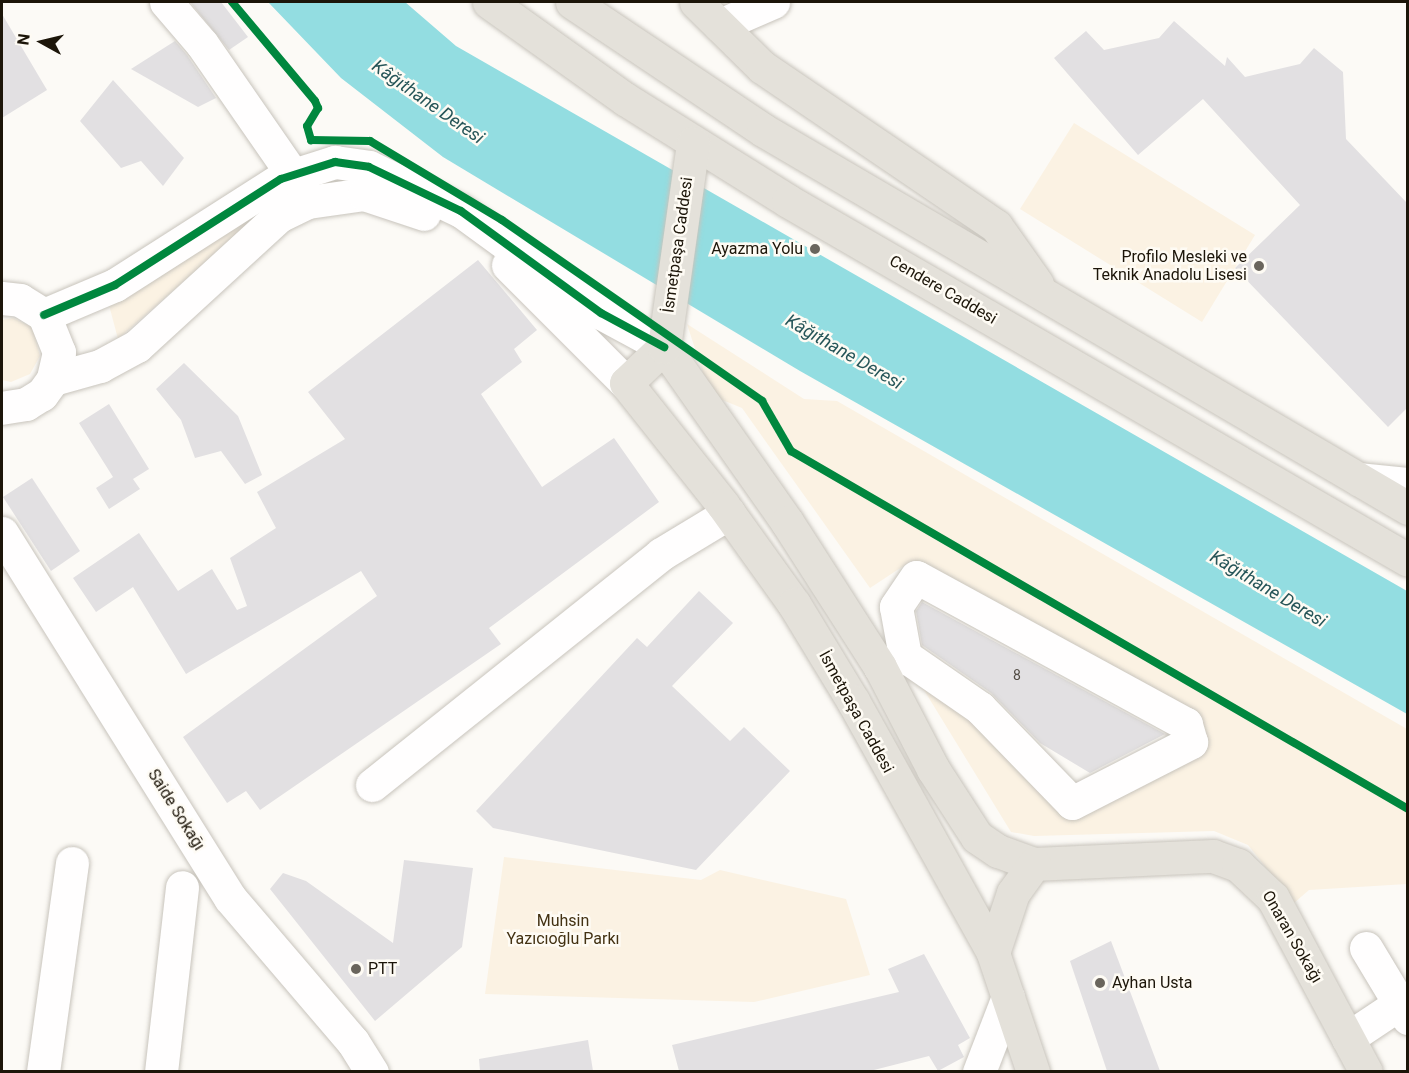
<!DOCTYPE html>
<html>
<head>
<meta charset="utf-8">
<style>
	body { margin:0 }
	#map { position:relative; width:1409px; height:1073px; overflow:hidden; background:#fcfaf6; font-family:Roboto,sans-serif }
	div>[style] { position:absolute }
	.green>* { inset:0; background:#fbf2e3 }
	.water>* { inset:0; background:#93dde1 }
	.building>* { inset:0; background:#e2e0e2 }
	.roads { filter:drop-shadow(0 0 2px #c8c4bc) drop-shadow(0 0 2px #c8c4bc) }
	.minor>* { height:33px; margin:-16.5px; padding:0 16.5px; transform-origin:16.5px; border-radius:16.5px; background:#fffefe }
	.major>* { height:33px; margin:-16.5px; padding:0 16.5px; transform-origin:16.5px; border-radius:16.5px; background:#e4e1da }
	.cycleway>* { height:8px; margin:-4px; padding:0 4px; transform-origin:4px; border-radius:4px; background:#00873e }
	.dots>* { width:16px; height:16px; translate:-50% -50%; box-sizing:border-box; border:3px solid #fefbf4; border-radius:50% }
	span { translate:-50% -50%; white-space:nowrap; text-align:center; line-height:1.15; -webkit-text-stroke:5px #fefbf4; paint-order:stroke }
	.number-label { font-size:14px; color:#524c44 }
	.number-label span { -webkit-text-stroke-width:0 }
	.street-label { font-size:16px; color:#1c1509 }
	.poi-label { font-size:16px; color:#1c1509 }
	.right { translate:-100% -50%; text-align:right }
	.left { translate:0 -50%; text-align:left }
	.park-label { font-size:16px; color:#433213 }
	.water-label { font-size:18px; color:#265558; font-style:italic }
	.frame { position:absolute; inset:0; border:3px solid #1c1509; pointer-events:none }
	.north { position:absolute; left:12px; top:12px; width:60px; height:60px; -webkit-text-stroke:4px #fefbf4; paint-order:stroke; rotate:278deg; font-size:16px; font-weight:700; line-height:24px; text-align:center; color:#1c1509 }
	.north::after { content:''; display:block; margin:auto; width:21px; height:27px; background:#1c1509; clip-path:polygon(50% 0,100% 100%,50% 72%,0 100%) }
</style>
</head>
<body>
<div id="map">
	<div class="green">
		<div style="clip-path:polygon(1074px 123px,1255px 235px,1202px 322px,1020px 209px)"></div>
		<div style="clip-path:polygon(269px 206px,118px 339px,109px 305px)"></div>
		<div style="clip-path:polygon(13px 318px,32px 327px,40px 356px,30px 374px,11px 382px,2px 380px,2px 320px)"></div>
		<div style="clip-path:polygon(687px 324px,804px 399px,837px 401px,1407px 729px,1407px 884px,1309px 890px,1294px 903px,1248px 845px,1214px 831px,1034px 836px,1011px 832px,916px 677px,975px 717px,1067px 811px,1200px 750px,1203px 719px,911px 561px,870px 588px,742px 408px,710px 395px)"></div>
		<div style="clip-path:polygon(504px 857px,701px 880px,720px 870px,846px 899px,870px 975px,754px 1002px,485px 994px)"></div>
	</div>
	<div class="water">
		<div style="clip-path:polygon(268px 2px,405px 2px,456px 46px,1407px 591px,1407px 714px,800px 371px,443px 157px,341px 78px)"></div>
	</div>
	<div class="building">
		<div style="clip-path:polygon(190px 2px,221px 2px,248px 37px,229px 50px)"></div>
		<div style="clip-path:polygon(2px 14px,47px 90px,2px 118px)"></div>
		<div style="clip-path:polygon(1174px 21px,1225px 66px,1227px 57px,1245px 77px,1300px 64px,1314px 48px,1343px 72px,1346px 139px,1407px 203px,1407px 408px,1388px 427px,1235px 268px,1300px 205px,1203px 99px,1138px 155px,1054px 58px,1086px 31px,1104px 50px,1159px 38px)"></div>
		<div style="clip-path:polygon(175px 41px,187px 55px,216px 98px,198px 107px,131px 69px)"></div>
		<div style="clip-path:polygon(113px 80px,184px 158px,163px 186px,141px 161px,121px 168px,80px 121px)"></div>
		<div style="clip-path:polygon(478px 260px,537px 330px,514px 349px,522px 362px,481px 394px,542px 487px,614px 438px,659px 502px,489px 628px,501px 644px,260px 810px,246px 791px,227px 803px,183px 737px,377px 596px,361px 571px,186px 674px,133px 587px,96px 612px,73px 578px,139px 533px,178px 591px,212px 569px,237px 610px,247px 606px,230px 558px,276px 528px,257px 492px,345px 439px,308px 392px)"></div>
		<div style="clip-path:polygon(184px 363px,238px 416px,262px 475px,245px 484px,221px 451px,195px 458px,181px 420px,156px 389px)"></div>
		<div style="clip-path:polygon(109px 404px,149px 469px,133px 479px,140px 489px,109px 509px,96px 488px,113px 477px,79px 423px)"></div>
		<div style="clip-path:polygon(32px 478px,80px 551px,51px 571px,3px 497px)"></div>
		<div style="clip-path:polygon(699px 591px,733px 623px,672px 686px,730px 741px,744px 727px,790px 771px,696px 870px,493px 828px,476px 811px,637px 638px,647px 647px)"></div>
		<div style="clip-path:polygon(922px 602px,1165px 734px,1090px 773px,1040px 743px,991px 693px,922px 645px,916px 611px)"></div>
		<div style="clip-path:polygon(404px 860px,473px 868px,462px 947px,375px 1021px,270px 889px,283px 873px,306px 881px,393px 943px)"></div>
		<div style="clip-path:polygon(1111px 941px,1160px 1071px,1107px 1071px,1070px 961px)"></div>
		<div style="clip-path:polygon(924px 954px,970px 1038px,958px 1045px,964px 1057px,938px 1071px,929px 1056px,870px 1071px,679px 1071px,672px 1045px,899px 992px,888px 969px)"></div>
		<div style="clip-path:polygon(588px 1040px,593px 1071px,480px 1071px,479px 1059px)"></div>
	</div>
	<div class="roads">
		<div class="minor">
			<div style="left:166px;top:2px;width:55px;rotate:49.4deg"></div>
			<div style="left:202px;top:44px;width:158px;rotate:55.3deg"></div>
			<div style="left:720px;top:25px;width:58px;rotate:-23.5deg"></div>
			<div style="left:508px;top:265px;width:167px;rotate:45deg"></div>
			<div style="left:2px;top:298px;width:18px;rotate:6deg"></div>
			<div style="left:20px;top:300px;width:28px;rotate:32deg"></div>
			<div style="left:44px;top:315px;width:40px;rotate:68deg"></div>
			<div style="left:59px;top:352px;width:28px;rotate:103deg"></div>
			<div style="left:53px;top:379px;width:19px;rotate:126deg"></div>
			<div style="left:42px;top:394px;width:19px;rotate:148deg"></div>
			<div style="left:26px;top:404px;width:24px;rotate:171deg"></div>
			<div style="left:44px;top:315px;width:77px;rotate:-22.9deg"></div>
			<div style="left:115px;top:285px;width:197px;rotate:-32.6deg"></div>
			<div style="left:281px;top:179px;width:57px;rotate:-17.5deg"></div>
			<div style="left:335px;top:162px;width:34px;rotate:8deg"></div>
			<div style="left:369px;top:167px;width:102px;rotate:25.6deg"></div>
			<div style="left:461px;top:211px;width:173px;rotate:36.1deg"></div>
			<div style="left:601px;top:313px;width:72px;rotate:28.4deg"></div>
			<div style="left:53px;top:379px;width:49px;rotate:-15.5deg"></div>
			<div style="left:100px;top:366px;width:42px;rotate:-28.4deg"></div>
			<div style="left:137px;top:346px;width:193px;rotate:-42.5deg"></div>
			<div style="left:279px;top:216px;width:32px;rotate:-26deg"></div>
			<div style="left:308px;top:202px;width:57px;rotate:-8.1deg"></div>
			<div style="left:364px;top:194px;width:63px;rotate:18.4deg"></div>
			<div style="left:1359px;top:479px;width:49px;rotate:5.8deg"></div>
			<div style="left:2px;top:533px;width:430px;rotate:58deg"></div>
			<div style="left:230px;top:898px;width:189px;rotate:49.5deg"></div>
			<div style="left:353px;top:1042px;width:36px;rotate:58deg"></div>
			<div style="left:880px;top:667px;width:27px;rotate:-24deg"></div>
			<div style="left:905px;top:656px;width:91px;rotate:34.7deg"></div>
			<div style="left:980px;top:708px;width:132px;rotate:45.9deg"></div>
			<div style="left:1072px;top:803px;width:134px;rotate:-27.1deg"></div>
			<div style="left:1191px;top:742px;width:19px;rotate:-106deg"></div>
			<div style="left:1186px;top:724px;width:307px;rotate:-151.4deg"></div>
			<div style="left:916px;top:577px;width:36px;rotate:124deg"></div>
			<div style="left:896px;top:607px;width:50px;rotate:79.6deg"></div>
			<div style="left:372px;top:785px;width:370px;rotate:-38.6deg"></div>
			<div style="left:661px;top:554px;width:79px;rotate:-31.1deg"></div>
			<div style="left:1366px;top:948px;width:82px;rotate:59deg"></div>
			<div style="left:1348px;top:1038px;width:72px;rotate:-33.7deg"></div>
			<div style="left:43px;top:1072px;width:211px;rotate:-82.1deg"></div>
			<div style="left:161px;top:1072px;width:186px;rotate:-83.5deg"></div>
			<div style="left:979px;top:1072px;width:80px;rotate:-68.9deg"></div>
		</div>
		<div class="major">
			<div style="left:489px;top:2px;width:167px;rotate:35.5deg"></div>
			<div style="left:625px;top:99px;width:192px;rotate:32deg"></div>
			<div style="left:788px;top:201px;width:716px;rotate:30.07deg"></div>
			<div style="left:572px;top:2px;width:230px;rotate:33.8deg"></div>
			<div style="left:763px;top:130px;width:748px;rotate:30.37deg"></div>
			<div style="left:696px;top:2px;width:93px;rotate:44.6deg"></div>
			<div style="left:762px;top:67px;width:283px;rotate:34.2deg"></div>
			<div style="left:996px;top:226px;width:71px;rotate:54.7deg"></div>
			<div style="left:664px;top:347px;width:214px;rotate:54.9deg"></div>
			<div style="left:787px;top:522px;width:172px;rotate:57.3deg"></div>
			<div style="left:880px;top:667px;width:115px;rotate:62.5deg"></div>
			<div style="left:933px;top:769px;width:81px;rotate:57.1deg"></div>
			<div style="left:977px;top:837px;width:25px;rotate:34deg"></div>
			<div style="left:998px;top:851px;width:38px;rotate:20deg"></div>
			<div style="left:1034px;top:864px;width:179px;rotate:-2.6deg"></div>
			<div style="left:1213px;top:856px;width:27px;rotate:20deg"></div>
			<div style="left:1238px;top:865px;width:48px;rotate:43.3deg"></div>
			<div style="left:1273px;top:898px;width:197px;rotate:61.9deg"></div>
			<div style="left:664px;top:347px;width:52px;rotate:136.5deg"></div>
			<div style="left:626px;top:383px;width:156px;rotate:51.5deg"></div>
			<div style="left:723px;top:505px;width:122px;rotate:54.4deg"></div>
			<div style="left:794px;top:604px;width:114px;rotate:58.7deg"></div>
			<div style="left:853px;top:701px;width:288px;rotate:60.9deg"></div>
			<div style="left:993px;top:953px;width:126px;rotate:71.4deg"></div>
			<div style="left:664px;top:347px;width:206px;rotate:-81.9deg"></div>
			<div style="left:993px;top:953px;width:63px;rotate:-71.6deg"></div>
			<div style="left:1013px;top:893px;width:36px;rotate:-54deg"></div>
		</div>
	</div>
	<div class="cycleway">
		<div style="left:232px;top:2px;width:129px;rotate:50deg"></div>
		<div style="left:315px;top:101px;width:8px;rotate:67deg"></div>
		<div style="left:318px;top:108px;width:21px;rotate:121deg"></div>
		<div style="left:307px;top:126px;width:15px;rotate:74deg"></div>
		<div style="left:311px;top:140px;width:59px;rotate:1deg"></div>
		<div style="left:370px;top:141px;width:154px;rotate:30.9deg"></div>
		<div style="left:502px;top:220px;width:317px;rotate:34.8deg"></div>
		<div style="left:762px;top:401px;width:58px;rotate:59.9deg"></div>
		<div style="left:791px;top:451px;width:713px;rotate:30.12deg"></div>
		<div style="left:44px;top:315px;width:77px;rotate:-22.9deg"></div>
		<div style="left:115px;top:285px;width:197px;rotate:-32.6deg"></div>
		<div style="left:281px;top:179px;width:57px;rotate:-17.5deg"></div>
		<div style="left:335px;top:162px;width:34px;rotate:8deg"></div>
		<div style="left:369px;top:167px;width:102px;rotate:25.6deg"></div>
		<div style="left:461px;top:211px;width:173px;rotate:36.1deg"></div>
		<div style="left:601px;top:313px;width:72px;rotate:28.4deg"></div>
	</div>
	<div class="dots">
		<div style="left:815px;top:249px;background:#6a655c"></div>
		<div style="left:1259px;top:266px;background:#6a655c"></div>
		<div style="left:356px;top:969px;background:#6a655c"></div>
		<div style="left:1100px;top:983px;background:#6a655c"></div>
	</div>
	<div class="number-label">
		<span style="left:1017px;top:675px">8</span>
	</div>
	<div class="street-label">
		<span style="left:678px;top:245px;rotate:-82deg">İsmetpaşa Caddesi</span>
		<span style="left:943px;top:290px;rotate:30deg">Cendere Caddesi</span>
		<span style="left:856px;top:712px;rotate:61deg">İsmetpaşa Caddesi</span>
		<span style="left:176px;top:810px;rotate:58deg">Saide Sokağı</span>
		<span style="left:1292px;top:937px;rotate:60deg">Onaran Sokağı</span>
	</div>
	<div class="poi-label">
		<span class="right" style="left:803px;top:249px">Ayazma Yolu</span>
		<span class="right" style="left:1247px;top:266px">Profilo Mesleki ve<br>Teknik Anadolu Lisesi</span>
		<span class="left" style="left:368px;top:969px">PTT</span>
		<span class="left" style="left:1112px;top:983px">Ayhan Usta</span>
	</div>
	<div class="park-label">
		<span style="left:563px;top:930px">Muhsin<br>Yazıcıoğlu Parkı</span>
	</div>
	<div class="water-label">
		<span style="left:428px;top:102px;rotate:35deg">Kâğıthane Deresi</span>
		<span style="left:844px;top:352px;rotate:30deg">Kâğıthane Deresi</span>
		<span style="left:1268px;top:589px;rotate:31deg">Kâğıthane Deresi</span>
	</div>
	<div class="frame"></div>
	<div class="north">N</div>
</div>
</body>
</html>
